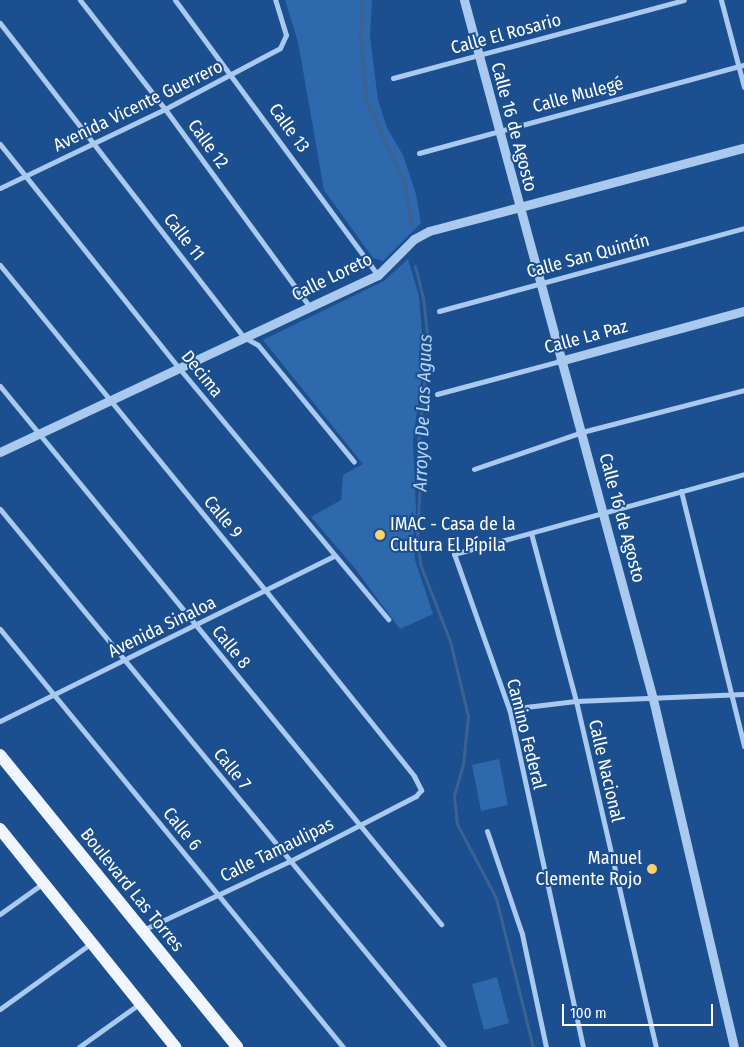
<!DOCTYPE html>
<html>
<head>
<meta charset="utf-8">
<style>
	body { margin:0 }
	#map { position:relative; width:744px; height:1047px; overflow:hidden; background:#1b4f8f; font-family:"Fira Sans Condensed",sans-serif }
	div>[style] { position:absolute }
	.green>* { inset:0; background:#2e69ad }
	.stream>* { height:3px; margin:-1.5px; padding:0 1.5px; transform-origin:1.5px; border-radius:1.5px; background:#3c6290 }
	.minor>* { height:5px; margin:-2.5px; padding:0 2.5px; transform-origin:2.5px; border-radius:2.5px; background:#a9c9ee }
	.tertiary>* { height:9px; margin:-4.5px; padding:0 4.5px; transform-origin:4.5px; border-radius:4.5px; background:#a9c9ee }
	.primary>* { height:12px; margin:-6px; padding:0 6px; transform-origin:6px; border-radius:6px; background:#f0f6ff }
	.dots>* { width:14px; height:14px; translate:-50% -50%; box-sizing:border-box; border:2px solid #1b4f8f; border-radius:50% }
	span { translate:-50% -50%; white-space:nowrap; text-align:center; line-height:1.15; -webkit-text-stroke:4px #1b4f8f; paint-order:stroke }
	.street-label { font-size:18px; color:#fff }
	.poi-label { font-size:18px; color:#fff }
	.left { translate:0 -50%; text-align:left }
	.right { translate:-100% -50%; text-align:right }
	.water-label { font-size:19px; color:#b5d3f5; font-style:italic }
	.scale { position:absolute; left:562px; top:1004px; width:151px; height:22px; box-sizing:border-box; border:2px solid #fff; border-top:0; padding-left:6px; font-size:15px; line-height:18px; white-space:nowrap; color:#fff; -webkit-text-stroke:4px #1b4f8f; paint-order:stroke }
</style>
</head>
<body>
<div id="map">
	<div class="green">
		<div style="clip-path:polygon(285px 0,372px 0,370px 36px,378px 100px,387px 128px,403px 155px,416px 194px,421px 223px,383px 261px,373px 258px,324px 190px,298px 42px)"></div>
		<div style="clip-path:polygon(408px 259px,419px 296px,424px 357px,413px 441px,416px 509px,413px 542px,415px 560px,433px 614px,400px 629px,353px 566px,311px 517px,341px 500px,343px 475px,363px 464px,263px 340px,384px 281px)"></div>
		<div style="clip-path:polygon(499px 759px,508px 805px,481px 811px,472px 765px)"></div>
		<div style="clip-path:polygon(497px 977px,509px 1023px,484px 1030px,472px 984px)"></div>
	</div>
	<div class="stream">
		<div style="left:362px;top:0;width:34px;rotate:93deg"></div>
		<div style="left:360px;top:34px;width:66px;rotate:84.8deg"></div>
		<div style="left:366px;top:100px;width:90px;rotate:65.1deg"></div>
		<div style="left:404px;top:182px;width:47px;rotate:80.1deg"></div>
		<div style="left:415px;top:266px;width:32px;rotate:76deg"></div>
		<div style="left:423px;top:297px;width:46px;rotate:83.8deg"></div>
		<div style="left:428px;top:343px;width:100px;rotate:95.7deg"></div>
		<div style="left:418px;top:443px;width:36px;rotate:87deg"></div>
		<div style="left:420px;top:479px;width:59px;rotate:92.9deg"></div>
		<div style="left:417px;top:538px;width:26px;rotate:83deg"></div>
		<div style="left:420px;top:564px;width:83px;rotate:68.7deg"></div>
		<div style="left:450px;top:641px;width:77px;rotate:76.5deg"></div>
		<div style="left:468px;top:716px;width:48px;rotate:95.9deg"></div>
		<div style="left:463px;top:764px;width:33px;rotate:106deg"></div>
		<div style="left:454px;top:796px;width:28px;rotate:84deg"></div>
		<div style="left:457px;top:824px;width:84px;rotate:62.2deg"></div>
		<div style="left:496px;top:898px;width:154px;rotate:76.1deg"></div>
	</div>
	<div class="minor">
		<div style="left:80px;top:0;width:138px;rotate:52.1deg"></div>
		<div style="left:165px;top:109px;width:245px;rotate:53.8deg"></div>
		<div style="left:175px;top:0;width:342px;rotate:53.6deg"></div>
		<div style="left:721px;top:0;width:90px;rotate:75.2deg"></div>
		<div style="left:0;top:23px;width:398px;rotate:52.2deg"></div>
		<div style="left:244px;top:337px;width:16px;rotate:30deg"></div>
		<div style="left:258px;top:345px;width:151px;rotate:50.6deg"></div>
		<div style="left:393px;top:78px;width:301px;rotate:-15deg"></div>
		<div style="left:0;top:144px;width:287px;rotate:51.4deg"></div>
		<div style="left:179px;top:368px;width:327px;rotate:50.2deg"></div>
		<div style="left:419px;top:153px;width:337px;rotate:-15.2deg"></div>
		<div style="left:0;top:188px;width:183px;rotate:-25.6deg"></div>
		<div style="left:165px;top:109px;width:130px;rotate:-27.9deg"></div>
		<div style="left:280px;top:48px;width:14px;rotate:-65deg"></div>
		<div style="left:286px;top:35px;width:37px;rotate:-107deg"></div>
		<div style="left:0;top:265px;width:421px;rotate:50.8deg"></div>
		<div style="left:266px;top:591px;width:237px;rotate:51.3deg"></div>
		<div style="left:414px;top:776px;width:16px;rotate:63deg"></div>
		<div style="left:421px;top:790px;width:8px;rotate:130deg"></div>
		<div style="left:416px;top:796px;width:142px;rotate:152.7deg"></div>
		<div style="left:290px;top:861px;width:162px;rotate:154.9deg"></div>
		<div style="left:439px;top:311px;width:316px;rotate:-15.2deg"></div>
		<div style="left:0;top:386px;width:696px;rotate:50.66deg"></div>
		<div style="left:437px;top:394px;width:127px;rotate:-15deg"></div>
		<div style="left:474px;top:469px;width:114px;rotate:-18.9deg"></div>
		<div style="left:582px;top:432px;width:167px;rotate:-14.5deg"></div>
		<div style="left:681px;top:491px;width:263px;rotate:76.1deg"></div>
		<div style="left:0;top:509px;width:698px;rotate:50.47deg"></div>
		<div style="left:531px;top:533px;width:174px;rotate:75deg"></div>
		<div style="left:576px;top:701px;width:355px;rotate:77deg"></div>
		<div style="left:0;top:629px;width:541px;rotate:50.63deg"></div>
		<div style="left:509px;top:709px;width:67px;rotate:-6.8deg"></div>
		<div style="left:576px;top:701px;width:168px;rotate:-2.4deg"></div>
		<div style="left:0;top:721px;width:373px;rotate:-26.3deg"></div>
		<div style="left:487px;top:831px;width:109px;rotate:71.2deg"></div>
		<div style="left:522px;top:934px;width:116px;rotate:78deg"></div>
		<div style="left:0;top:914px;width:52px;rotate:-35.5deg"></div>
		<div style="left:0;top:1009px;width:111px;rotate:-35.8deg"></div>
		<div style="left:79px;top:1047px;width:74px;rotate:-35.6deg"></div>
		<div style="left:583px;top:1047px;width:346px;rotate:-102.3deg"></div>
		<div style="left:509px;top:709px;width:164px;rotate:-109.5deg"></div>
		<div style="left:454px;top:554px;width:301px;rotate:-15.4deg"></div>
	</div>
	<div class="tertiary">
		<div style="left:464px;top:0;width:724px;rotate:74.87deg"></div>
		<div style="left:653px;top:699px;width:357px;rotate:76.9deg"></div>
		<div style="left:560px;top:361px;width:191px;rotate:-15.2deg"></div>
		<div style="left:0;top:452px;width:417px;rotate:-25.1deg"></div>
		<div style="left:378px;top:275px;width:51px;rotate:-45deg"></div>
		<div style="left:414px;top:239px;width:17px;rotate:-28deg"></div>
		<div style="left:429px;top:231px;width:326px;rotate:-14.8deg"></div>
	</div>
	<div class="primary">
		<div style="left:0;top:755px;width:376px;rotate:50.9deg"></div>
		<div style="left:0;top:829px;width:280px;rotate:51.2deg"></div>
	</div>
	<div class="dots">
		<div style="left:380px;top:535px;background:#ffd166"></div>
		<div style="left:652px;top:869px;background:#ffd166"></div>
	</div>
	<div class="street-label">
		<span style="left:506px;top:34px;rotate:-15deg">Calle El Rosario</span>
		<span style="left:578px;top:95px;rotate:-15deg">Calle Mulegé</span>
		<span style="left:138px;top:106px;rotate:-26deg">Avenida Vicente Guerrero</span>
		<span style="left:514px;top:127px;rotate:75deg">Calle 16 de Agosto</span>
		<span style="left:289px;top:128px;rotate:54deg">Calle 13</span>
		<span style="left:208px;top:144px;rotate:54deg">Calle 12</span>
		<span style="left:184px;top:237px;rotate:52deg">Calle 11</span>
		<span style="left:588px;top:256px;rotate:-15deg">Calle San Quintín</span>
		<span style="left:332px;top:277px;rotate:-26deg">Calle Loreto</span>
		<span style="left:586px;top:337px;rotate:-15deg">Calle La Paz</span>
		<span style="left:202px;top:374px;rotate:51deg">Decima</span>
		<span style="left:223px;top:517px;rotate:50deg">Calle 9</span>
		<span style="left:622px;top:518px;rotate:75deg">Calle 16 de Agosto</span>
		<span style="left:162px;top:627px;rotate:-26deg">Avenida Sinaloa</span>
		<span style="left:231px;top:647px;rotate:51deg">Calle 8</span>
		<span style="left:526px;top:734px;rotate:76deg">Camino Federal</span>
		<span style="left:232px;top:769px;rotate:51deg">Calle 7</span>
		<span style="left:606px;top:771px;rotate:77deg">Calle Nacional</span>
		<span style="left:182px;top:829px;rotate:51deg">Calle 6</span>
		<span style="left:277px;top:850px;rotate:-26deg">Calle Tamaulipas</span>
		<span style="left:132px;top:890px;rotate:51deg">Boulevard Las Torres</span>
	</div>
	<div class="poi-label">
		<span class="left" style="left:390px;top:535px">IMAC - Casa de la<br>Cultura El Pípila</span>
		<span class="right" style="left:642px;top:869px">Manuel<br>Clemente Rojo</span>
	</div>
	<div class="water-label">
		<span style="left:423px;top:413px;rotate:-88deg">Arroyo De Las Aguas</span>
	</div>
	<div class="scale">100 m</div>
</div>
</body>
</html>
